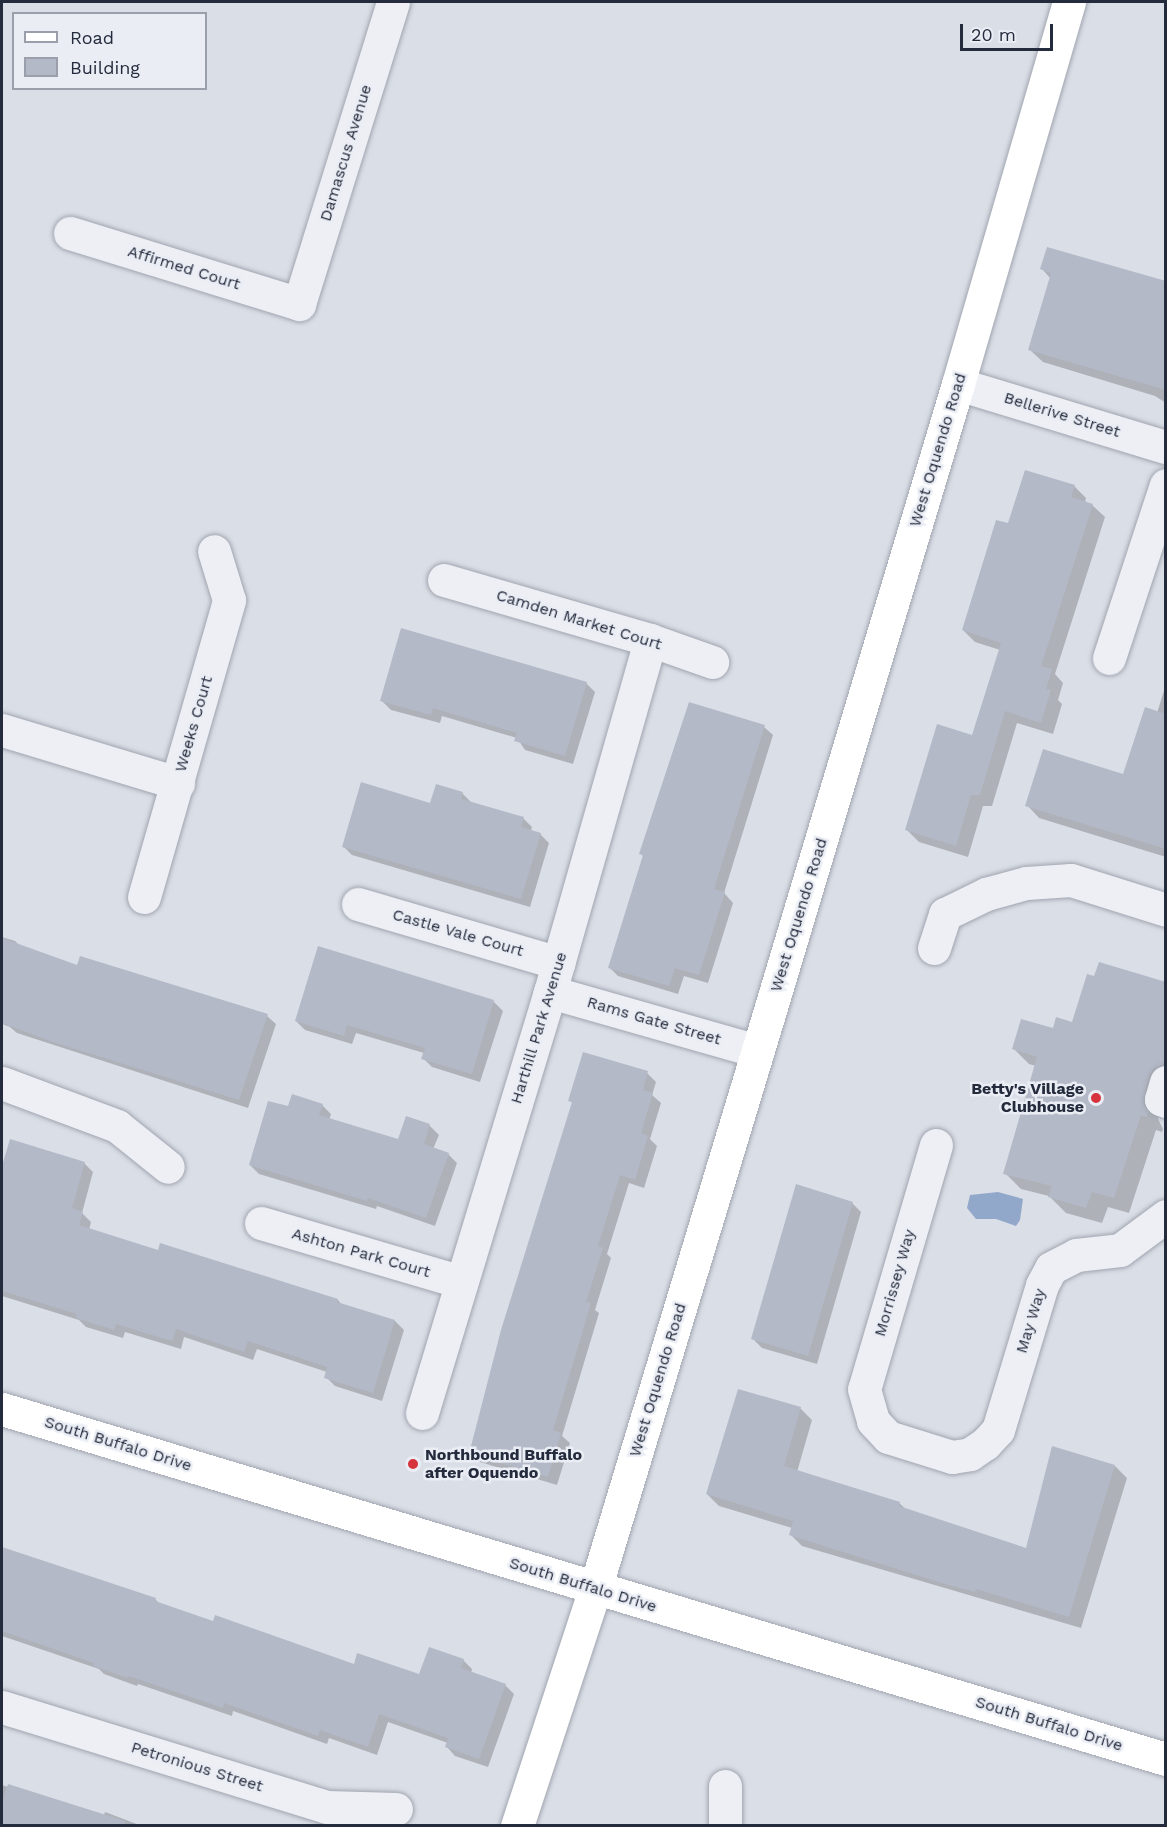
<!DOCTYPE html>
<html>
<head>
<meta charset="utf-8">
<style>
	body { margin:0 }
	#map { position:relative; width:1167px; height:1827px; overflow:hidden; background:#dadee6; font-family:"Work Sans",sans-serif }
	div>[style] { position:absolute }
	.water>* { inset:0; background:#92a8ca }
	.shadow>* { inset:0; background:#0003 }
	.building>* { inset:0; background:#b4b9c7 }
	.roads { filter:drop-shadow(0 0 2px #a0a5b0) drop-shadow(0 0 2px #a0a5b0) }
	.street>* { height:33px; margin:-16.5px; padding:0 16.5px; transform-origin:16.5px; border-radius:16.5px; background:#edeff5 }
	.secondary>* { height:33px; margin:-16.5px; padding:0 16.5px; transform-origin:16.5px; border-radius:16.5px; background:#fff }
	.dots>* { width:16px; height:16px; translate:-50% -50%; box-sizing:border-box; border:3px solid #eaedf4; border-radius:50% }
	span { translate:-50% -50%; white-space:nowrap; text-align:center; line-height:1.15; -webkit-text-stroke:5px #eaedf4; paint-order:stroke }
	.street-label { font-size:16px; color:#242b3d }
	.poi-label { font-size:16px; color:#242b3d; font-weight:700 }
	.right { translate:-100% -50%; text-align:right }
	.left { translate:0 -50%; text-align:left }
	.frame { position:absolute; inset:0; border:3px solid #242b3d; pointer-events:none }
	.legend { position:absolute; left:12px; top:12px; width:195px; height:78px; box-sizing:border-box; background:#eaedf4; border:2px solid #9b9fab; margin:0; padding:8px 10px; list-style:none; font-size:18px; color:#242b3d }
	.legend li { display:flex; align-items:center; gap:12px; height:30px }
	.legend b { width:30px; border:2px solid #9b9fab }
	.scale { position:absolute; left:960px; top:24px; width:93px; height:27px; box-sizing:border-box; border:3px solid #242b3d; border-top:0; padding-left:8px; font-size:18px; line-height:21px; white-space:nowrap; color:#242b3d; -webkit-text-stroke:4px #eaedf4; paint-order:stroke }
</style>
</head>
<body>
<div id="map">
	<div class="water">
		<div style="clip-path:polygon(998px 1192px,1023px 1199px,1020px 1220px,1016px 1226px,996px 1219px,976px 1219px,967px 1208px,970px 1195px)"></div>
	</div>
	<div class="shadow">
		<div style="clip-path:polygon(1042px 269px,1166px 282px,1166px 403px,1155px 396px,1043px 362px,1030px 350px,1051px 279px)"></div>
		<div style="clip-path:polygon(1074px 486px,1086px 498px,1085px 503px,1092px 505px,1105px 517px,1055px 674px,1063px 683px,1058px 700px,1062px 704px,1053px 734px,1017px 723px,992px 806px,983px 806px,968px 857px,919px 842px,907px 830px,973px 736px,1000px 650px,975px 642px,963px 630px,1009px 525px)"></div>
		<div style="clip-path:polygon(586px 683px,595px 692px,573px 764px,525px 750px,517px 738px,442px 716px,440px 723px,391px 710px,382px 701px)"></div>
		<div style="clip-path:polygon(1166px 684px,1166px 857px,1039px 818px,1027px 805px,1124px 776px,1157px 713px)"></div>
		<div style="clip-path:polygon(764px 727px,773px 735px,724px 893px,733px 903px,708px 983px,684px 976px,678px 994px,618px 976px,609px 967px,644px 857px,640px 853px)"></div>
		<div style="clip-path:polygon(462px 793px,471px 802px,523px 818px,532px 827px,531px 831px,540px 834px,549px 843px,530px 907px,352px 855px,343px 846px)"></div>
		<div style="clip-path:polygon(2px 937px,15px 941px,21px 947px,78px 967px,267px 1016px,276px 1024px,248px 1108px,17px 1033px,10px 1027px,2px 1024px)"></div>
		<div style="clip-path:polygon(319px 947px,494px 1002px,503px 1011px,480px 1082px,432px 1067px,423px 1058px,424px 1053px,356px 1033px,352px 1044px,305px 1030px,296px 1021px)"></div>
		<div style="clip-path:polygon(1166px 984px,1166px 1089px,1158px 1119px,1163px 1129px,1162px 1132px,1156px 1130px,1129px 1213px,1108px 1207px,1102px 1223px,1066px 1213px,1049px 1196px,1021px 1189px,1005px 1173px,1036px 1066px,1029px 1064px,1014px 1049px)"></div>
		<div style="clip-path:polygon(647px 1073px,656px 1082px,652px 1095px,661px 1103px,650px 1139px,657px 1146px,644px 1188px,629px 1183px,607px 1254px,611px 1258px,595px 1310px,599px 1313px,562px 1436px,570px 1443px,557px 1485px,480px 1462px,471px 1453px,573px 1104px,570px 1100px)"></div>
		<div style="clip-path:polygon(322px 1105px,331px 1114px,329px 1120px,399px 1141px,407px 1118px,430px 1126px,439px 1135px,433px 1149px,448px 1154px,457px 1163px,435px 1226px,377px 1206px,376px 1209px,259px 1174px,250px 1165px,289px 1108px)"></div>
		<div style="clip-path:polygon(11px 1141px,84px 1163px,93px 1172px,82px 1213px,91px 1222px,89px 1230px,159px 1252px,161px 1245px,338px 1300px,343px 1306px,395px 1321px,404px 1330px,382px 1401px,335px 1386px,326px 1377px,327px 1372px,257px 1349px,253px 1360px,184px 1337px,181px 1349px,125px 1332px,123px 1338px,86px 1327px,79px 1320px,2px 1296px,2px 1172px)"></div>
		<div style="clip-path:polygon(852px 1203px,861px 1212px,817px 1364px,762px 1348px,753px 1339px)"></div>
		<div style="clip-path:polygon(800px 1408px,812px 1420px,797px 1472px,899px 1503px,907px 1510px,1027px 1549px,1115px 1466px,1127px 1478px,1081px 1628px,802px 1546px,790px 1534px,792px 1528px,719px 1506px,707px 1494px)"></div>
		<div style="clip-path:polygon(2px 1548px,120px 1590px,155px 1599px,160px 1604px,214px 1623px,355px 1666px,420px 1676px,463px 1660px,472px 1669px,471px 1673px,505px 1685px,514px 1694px,488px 1767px,455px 1756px,447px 1747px,448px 1743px,388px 1722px,377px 1755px,329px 1738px,327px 1744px,233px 1711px,232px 1716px,138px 1684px,137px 1686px,104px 1674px,99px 1669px,2px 1636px)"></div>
		<div style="clip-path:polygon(2px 1785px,57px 1803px,104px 1815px,105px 1812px,142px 1826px,2px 1826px)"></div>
	</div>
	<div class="building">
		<div style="clip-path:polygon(1047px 247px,1166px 281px,1166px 390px,1028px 350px,1051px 273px,1040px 269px)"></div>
		<div style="clip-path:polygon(1025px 470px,1075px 485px,1071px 497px,1093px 504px,1041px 666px,1052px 669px,1046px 689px,1051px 690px,1041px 723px,1005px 711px,980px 795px,971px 795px,956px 846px,905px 830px,937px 724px,972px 735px,1001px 643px,962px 630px,996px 520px,1008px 523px)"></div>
		<div style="clip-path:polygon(401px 628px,587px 682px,565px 756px,514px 741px,517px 733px,433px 708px,431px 715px,380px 701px)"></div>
		<div style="clip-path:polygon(689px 702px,765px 725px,714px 889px,725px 892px,699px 975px,675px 968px,669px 986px,608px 968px,643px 855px,639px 854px)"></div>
		<div style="clip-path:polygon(1145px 707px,1166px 714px,1166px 849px,1025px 806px,1043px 749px,1123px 774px)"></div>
		<div style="clip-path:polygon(361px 782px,430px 803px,436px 784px,463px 792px,461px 799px,524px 817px,521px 827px,541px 833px,521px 899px,342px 847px)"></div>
		<div style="clip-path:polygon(2px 938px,77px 965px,80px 956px,268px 1014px,239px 1100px,53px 1042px,2px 1023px)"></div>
		<div style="clip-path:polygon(318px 946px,494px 1000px,472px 1074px,421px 1059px,425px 1048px,347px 1025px,344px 1036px,295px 1021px)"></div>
		<div style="clip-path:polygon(1099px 962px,1166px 982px,1166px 1064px,1154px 1068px,1148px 1077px,1143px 1102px,1148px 1112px,1147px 1117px,1141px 1115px,1114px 1198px,1092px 1192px,1086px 1208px,1048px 1197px,1052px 1186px,1003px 1174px,1037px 1057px,1012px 1049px,1021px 1019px,1053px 1028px,1056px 1017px,1072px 1022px,1087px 974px,1094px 976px)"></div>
		<div style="clip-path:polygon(583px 1052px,648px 1071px,643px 1090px,653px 1093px,641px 1133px,648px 1136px,635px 1180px,620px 1175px,598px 1246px,603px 1248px,586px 1302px,591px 1303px,553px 1430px,561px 1433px,548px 1477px,469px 1454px,501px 1330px,572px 1102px,568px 1101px)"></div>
		<div style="clip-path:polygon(292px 1094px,323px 1104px,319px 1115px,398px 1139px,406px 1116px,430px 1124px,424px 1144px,449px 1153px,426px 1218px,368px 1198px,367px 1201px,249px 1165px,268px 1101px,288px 1106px)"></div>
		<div style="clip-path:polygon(10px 1139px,85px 1162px,72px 1208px,83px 1212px,79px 1225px,158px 1250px,160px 1243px,338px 1299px,337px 1302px,395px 1320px,373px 1393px,324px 1378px,327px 1367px,248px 1341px,244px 1352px,176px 1329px,172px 1341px,116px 1324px,114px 1330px,76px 1318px,77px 1314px,2px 1291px,2px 1166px)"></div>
		<div style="clip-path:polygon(796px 1184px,853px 1202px,808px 1356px,751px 1339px)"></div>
		<div style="clip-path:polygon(738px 1389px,801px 1407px,784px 1466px,900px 1502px,899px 1506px,1026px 1548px,1052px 1446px,1115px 1465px,1069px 1617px,976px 1589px,975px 1592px,945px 1584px,789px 1535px,793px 1521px,706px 1494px)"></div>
		<div style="clip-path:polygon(2px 1547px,156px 1598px,155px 1601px,213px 1621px,215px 1615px,354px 1664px,357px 1653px,419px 1674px,429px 1647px,464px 1659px,461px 1668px,506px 1684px,479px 1759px,445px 1747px,448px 1738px,379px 1714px,368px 1747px,320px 1730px,318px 1736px,224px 1703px,223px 1708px,129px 1676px,128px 1678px,93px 1666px,94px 1663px,2px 1631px)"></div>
		<div style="clip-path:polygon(8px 1784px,125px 1821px,125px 1826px,2px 1826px,2px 1803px)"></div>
	</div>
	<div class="roads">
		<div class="street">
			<div style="left:70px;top:233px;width:240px;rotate:17.2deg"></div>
			<div style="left:299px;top:304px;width:316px;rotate:-72.7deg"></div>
			<div style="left:958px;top:384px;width:217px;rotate:16.9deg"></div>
			<div style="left:444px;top:580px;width:215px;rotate:16.2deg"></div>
			<div style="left:650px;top:640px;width:66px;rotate:19.5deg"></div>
			<div style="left:1109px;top:658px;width:182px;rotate:-71.8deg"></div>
			<div style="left:2px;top:730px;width:184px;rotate:16.8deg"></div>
			<div style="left:144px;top:897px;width:309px;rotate:-74deg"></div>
			<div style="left:229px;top:600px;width:51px;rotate:-107deg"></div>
			<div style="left:358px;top:904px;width:209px;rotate:16.4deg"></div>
			<div style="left:934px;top:948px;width:36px;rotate:-72deg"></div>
			<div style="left:945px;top:914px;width:46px;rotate:-26deg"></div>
			<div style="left:986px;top:894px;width:41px;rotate:-15.4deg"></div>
			<div style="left:1026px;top:883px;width:45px;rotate:-3.8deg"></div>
			<div style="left:1071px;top:880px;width:100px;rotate:17.5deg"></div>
			<div style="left:550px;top:992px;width:215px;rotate:15.9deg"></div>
			<div style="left:1166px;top:1082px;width:18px;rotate:106deg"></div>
			<div style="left:1161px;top:1099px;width:5px;rotate:22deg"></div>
			<div style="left:2px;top:1083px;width:123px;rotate:20.5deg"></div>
			<div style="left:117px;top:1126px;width:65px;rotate:38.8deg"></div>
			<div style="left:936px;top:1145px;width:254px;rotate:106.4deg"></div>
			<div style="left:864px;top:1389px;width:33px;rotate:74deg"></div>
			<div style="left:873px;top:1421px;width:22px;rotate:47deg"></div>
			<div style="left:888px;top:1437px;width:67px;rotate:17.4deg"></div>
			<div style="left:952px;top:1457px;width:18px;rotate:-9deg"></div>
			<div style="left:970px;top:1454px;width:18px;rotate:-34deg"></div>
			<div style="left:985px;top:1444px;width:19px;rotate:-47deg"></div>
			<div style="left:998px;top:1430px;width:152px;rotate:-73.1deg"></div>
			<div style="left:1042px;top:1285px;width:19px;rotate:-62deg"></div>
			<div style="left:1051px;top:1268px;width:28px;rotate:-27deg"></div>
			<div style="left:1076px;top:1255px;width:44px;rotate:-6.5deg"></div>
			<div style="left:1120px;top:1250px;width:57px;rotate:-36.5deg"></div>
			<div style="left:261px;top:1223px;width:209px;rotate:16.4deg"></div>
			<div style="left:422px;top:1413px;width:440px;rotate:-73.1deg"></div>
			<div style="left:550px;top:992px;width:366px;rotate:-74.1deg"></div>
			<div style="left:2px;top:1707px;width:340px;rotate:17.1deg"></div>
			<div style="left:327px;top:1807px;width:69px;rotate:1.7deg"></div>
			<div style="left:725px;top:1826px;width:40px;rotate:-90deg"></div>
		</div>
		<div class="secondary">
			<div style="left:2px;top:1409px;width:1215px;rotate:16.74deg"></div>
			<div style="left:517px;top:1826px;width:250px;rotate:-71.8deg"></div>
			<div style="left:595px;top:1589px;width:608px;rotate:-73.17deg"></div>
			<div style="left:771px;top:1007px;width:650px;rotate:-73.29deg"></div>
			<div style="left:958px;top:384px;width:398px;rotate:-73.8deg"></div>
		</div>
	</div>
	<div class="dots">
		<div style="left:1096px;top:1098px;background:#d7333c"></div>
		<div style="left:413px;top:1464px;background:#d7333c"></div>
	</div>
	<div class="street-label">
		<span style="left:346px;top:153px;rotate:-73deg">Damascus Avenue</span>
		<span style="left:184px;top:268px;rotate:17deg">Affirmed Court</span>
		<span style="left:1062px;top:415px;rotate:17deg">Bellerive Street</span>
		<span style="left:938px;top:450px;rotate:-73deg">West Oquendo Road</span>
		<span style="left:579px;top:620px;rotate:17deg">Camden Market Court</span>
		<span style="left:194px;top:724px;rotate:-74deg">Weeks Court</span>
		<span style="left:799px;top:915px;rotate:-73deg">West Oquendo Road</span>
		<span style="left:458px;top:933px;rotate:16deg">Castle Vale Court</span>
		<span style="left:654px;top:1021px;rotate:16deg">Rams Gate Street</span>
		<span style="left:539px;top:1028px;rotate:-73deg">Harthill Park Avenue</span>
		<span style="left:361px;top:1253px;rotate:16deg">Ashton Park Court</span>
		<span style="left:895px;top:1283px;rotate:-74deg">Morrissey Way</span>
		<span style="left:1031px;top:1321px;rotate:-73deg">May Way</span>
		<span style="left:658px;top:1380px;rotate:-73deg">West Oquendo Road</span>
		<span style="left:118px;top:1444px;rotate:17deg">South Buffalo Drive</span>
		<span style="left:583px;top:1585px;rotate:17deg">South Buffalo Drive</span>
		<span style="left:1049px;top:1724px;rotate:17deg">South Buffalo Drive</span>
		<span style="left:197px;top:1767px;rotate:17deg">Petronious Street</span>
	</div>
	<div class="poi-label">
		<span class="right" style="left:1084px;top:1098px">Betty's Village<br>Clubhouse</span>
		<span class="left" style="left:425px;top:1464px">Northbound Buffalo<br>after Oquendo</span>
	</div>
	<div class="frame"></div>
	<ul class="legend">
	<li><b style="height:8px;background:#fff"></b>Road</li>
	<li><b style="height:16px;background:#b4b9c7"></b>Building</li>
	</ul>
	<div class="scale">20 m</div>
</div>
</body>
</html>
